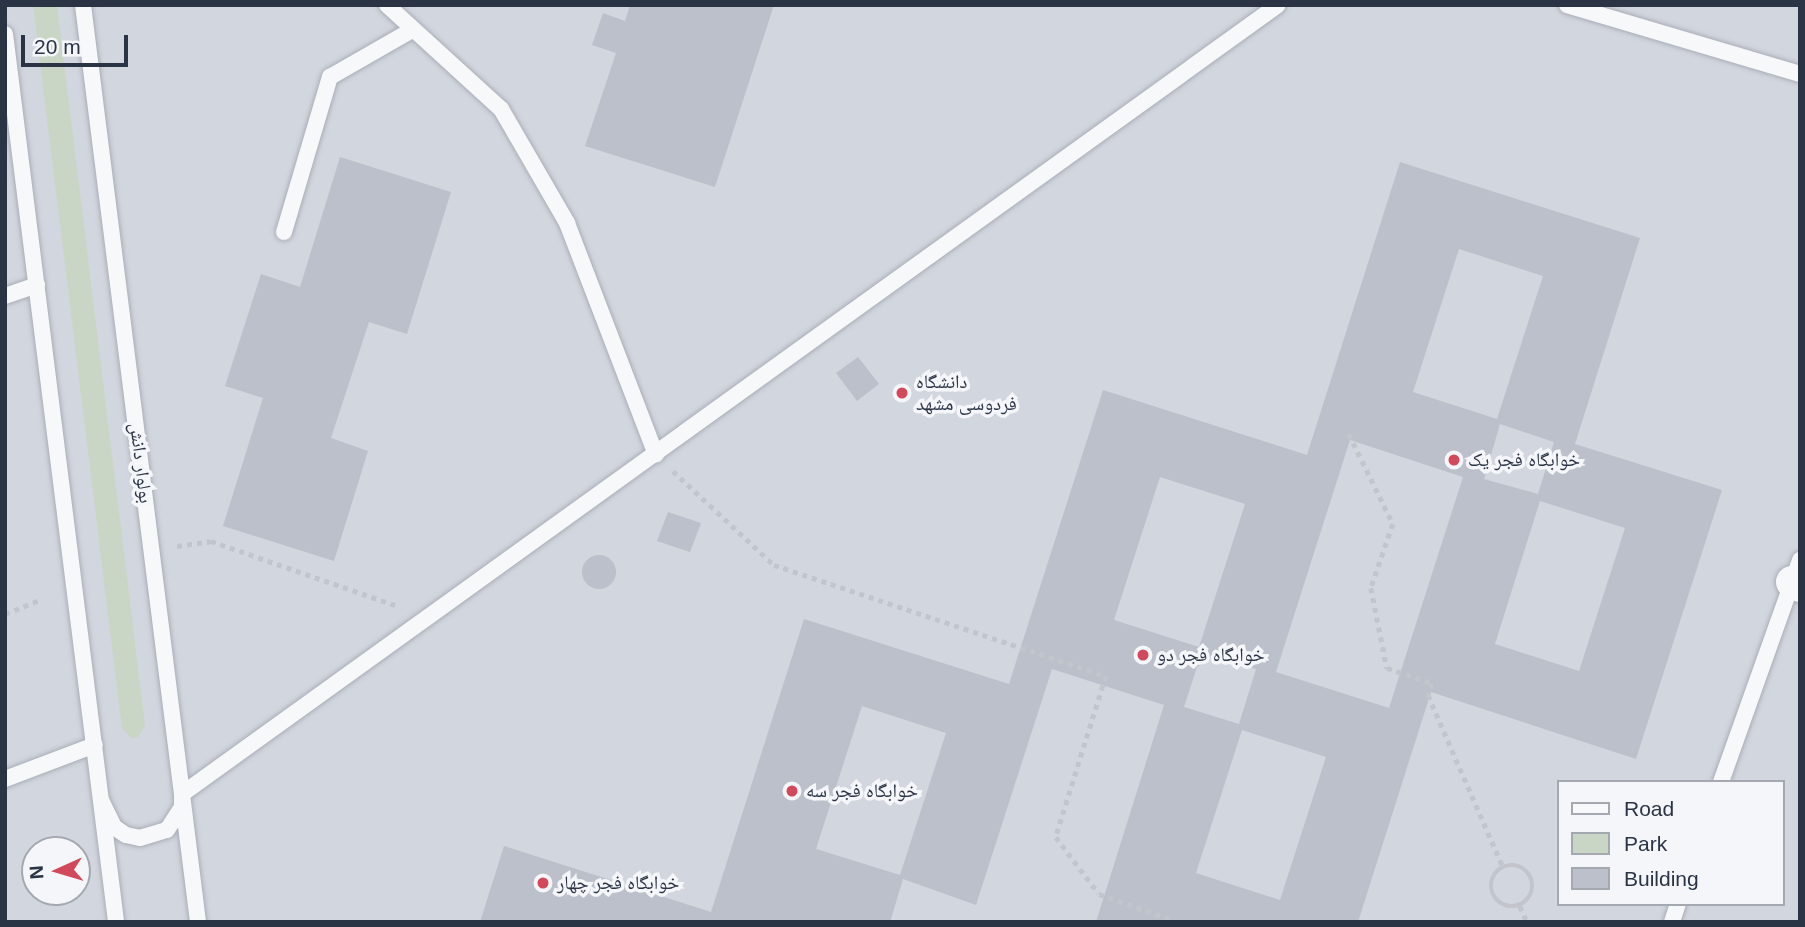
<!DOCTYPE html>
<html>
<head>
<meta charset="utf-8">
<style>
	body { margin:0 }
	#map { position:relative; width:1805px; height:927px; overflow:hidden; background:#e4e7ec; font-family:Arial,"Noto Naskh Arabic",sans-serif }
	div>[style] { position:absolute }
	.built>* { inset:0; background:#d2d6de }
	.green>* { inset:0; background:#c9d6c5 }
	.building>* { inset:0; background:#bbc0ca }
	.round { border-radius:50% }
	.path>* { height:4.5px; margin-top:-2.25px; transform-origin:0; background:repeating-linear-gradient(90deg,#c2c5cb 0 5px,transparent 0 10px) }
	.path>.ring { margin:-2.25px; padding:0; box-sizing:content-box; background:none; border:4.5px solid #c2c5cb; border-radius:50% }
	.roads { filter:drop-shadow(0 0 2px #a9aeb7) drop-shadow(0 0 2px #a9aeb7) }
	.service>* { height:16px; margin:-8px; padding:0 8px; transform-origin:8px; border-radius:8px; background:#f7f8fa }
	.minor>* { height:32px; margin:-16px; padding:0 16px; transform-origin:16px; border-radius:16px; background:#f7f8fa }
	.dots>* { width:19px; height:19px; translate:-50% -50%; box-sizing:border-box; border:4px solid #f4f6f9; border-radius:50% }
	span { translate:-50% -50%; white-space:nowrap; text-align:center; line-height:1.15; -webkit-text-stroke:7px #f4f6f9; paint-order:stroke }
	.poi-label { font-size:19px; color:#2b3445 }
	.left { translate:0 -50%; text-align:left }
	.street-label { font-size:19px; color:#2b3445 }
	.frame { position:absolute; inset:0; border:7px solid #2b3445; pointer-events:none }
	.legend { position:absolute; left:1557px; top:780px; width:228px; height:126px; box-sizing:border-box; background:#f4f6f9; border:2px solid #a4a8b1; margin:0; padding:9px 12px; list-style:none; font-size:21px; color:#2b3445 }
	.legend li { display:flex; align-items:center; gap:14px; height:35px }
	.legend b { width:35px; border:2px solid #a4a8b1 }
	.north { position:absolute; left:21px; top:836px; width:70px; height:70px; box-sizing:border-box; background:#f4f6f9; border:2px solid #a4a8b1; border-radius:50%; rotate:266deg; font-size:19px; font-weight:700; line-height:28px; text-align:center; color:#2b3445 }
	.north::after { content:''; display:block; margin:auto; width:24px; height:32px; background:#d1495b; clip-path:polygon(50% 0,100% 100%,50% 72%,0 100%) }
	.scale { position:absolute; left:21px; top:35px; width:107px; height:32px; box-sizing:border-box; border:4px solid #2b3445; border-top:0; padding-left:9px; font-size:21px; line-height:24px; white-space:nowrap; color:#2b3445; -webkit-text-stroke:5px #f4f6f9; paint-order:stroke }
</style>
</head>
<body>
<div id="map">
	<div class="built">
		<div style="clip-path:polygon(evenodd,5px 5px,1800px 5px,1800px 922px,5px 922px,5px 5px,1558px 782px,1782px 782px,1782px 904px,1558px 904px,1558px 782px,5px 5px,35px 850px,77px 850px,77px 892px,35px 892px,35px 850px)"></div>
	</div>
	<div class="green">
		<div style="clip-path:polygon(33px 5px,57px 5px,145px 725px,138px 737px,131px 738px,122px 728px)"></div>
	</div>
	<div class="building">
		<div style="clip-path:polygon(630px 5px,774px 5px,715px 187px,585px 146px,616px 53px,592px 45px,603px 13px,625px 21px)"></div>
		<div style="clip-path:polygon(340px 157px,451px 192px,407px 334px,369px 322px,331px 438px,368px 451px,334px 561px,223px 526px,263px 398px,225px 386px,261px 274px,300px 287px)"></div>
		<div style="clip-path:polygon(evenodd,1400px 162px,1640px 238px,1575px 444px,1722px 490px,1636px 759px,1431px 692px,1358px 922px,1096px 922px,1164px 705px,1052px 669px,976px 905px,903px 879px,890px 922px,480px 922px,504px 846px,711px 912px,804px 619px,1009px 684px,1103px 390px,1307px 455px,1400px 162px,1459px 249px,1543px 276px,1497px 419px,1413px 392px,1459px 249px,1400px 162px,1500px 424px,1554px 442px,1538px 494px,1484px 479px,1500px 424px,1400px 162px,1350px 440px,1463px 477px,1389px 708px,1276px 672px,1350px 440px,1400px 162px,1160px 477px,1245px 504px,1199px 647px,1114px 620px,1160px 477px,1400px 162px,1540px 501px,1625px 528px,1579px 671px,1495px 644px,1540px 501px,1400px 162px,1216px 657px,1256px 669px,1239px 724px,1184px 707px,1197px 667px,1216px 657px,1400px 162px,862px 706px,946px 733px,900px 875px,816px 849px,862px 706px,1400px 162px,1242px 730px,1326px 757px,1280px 900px,1196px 873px,1242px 730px)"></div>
		<div style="clip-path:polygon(858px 357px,879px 384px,857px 401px,836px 373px)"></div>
		<div style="clip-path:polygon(668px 512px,701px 523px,690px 552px,657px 541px)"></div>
		<div class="round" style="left:582px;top:555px;width:34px;height:34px"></div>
	</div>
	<div class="path">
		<div style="left:1349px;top:434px;width:100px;rotate:63.9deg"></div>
		<div style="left:1393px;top:524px;width:68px;rotate:109deg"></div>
		<div style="left:1371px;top:588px;width:82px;rotate:78.7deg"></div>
		<div style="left:1387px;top:668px;width:47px;rotate:18.4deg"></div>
		<div style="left:1432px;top:683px;width:13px;rotate:108deg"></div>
		<div style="left:1428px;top:695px;width:188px;rotate:66.4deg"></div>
		<div style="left:673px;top:471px;width:138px;rotate:42.9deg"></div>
		<div style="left:774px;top:565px;width:350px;rotate:18.5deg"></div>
		<div style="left:1106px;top:676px;width:169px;rotate:107.3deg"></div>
		<div style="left:1056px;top:837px;width:71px;rotate:53deg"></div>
		<div style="left:1099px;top:894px;width:84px;rotate:19.5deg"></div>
		<div style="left:177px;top:546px;width:34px;rotate:-8deg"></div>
		<div style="left:211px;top:541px;width:198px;rotate:19.2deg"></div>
		<div style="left:5px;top:614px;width:38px;rotate:-22deg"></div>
		<div class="ring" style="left:1491px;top:865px;width:37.5px;height:37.5px"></div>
		<div style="left:1520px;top:906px;width:17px;rotate:66deg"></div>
	</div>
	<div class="roads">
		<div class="service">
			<div style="left:83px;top:5px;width:924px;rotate:82.85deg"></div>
			<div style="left:387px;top:5px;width:154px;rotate:42.4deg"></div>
			<div style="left:501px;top:109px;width:132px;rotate:59.9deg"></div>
			<div style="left:567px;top:223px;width:248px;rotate:69deg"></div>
			<div style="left:1567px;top:5px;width:243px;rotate:16.5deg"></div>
			<div style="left:5px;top:34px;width:895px;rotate:82.87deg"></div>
			<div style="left:284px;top:232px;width:162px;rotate:-73.5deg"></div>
			<div style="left:330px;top:77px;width:95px;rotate:-29.8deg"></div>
			<div style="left:5px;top:296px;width:34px;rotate:-19deg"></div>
			<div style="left:5px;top:779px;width:96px;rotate:-20.7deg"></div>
			<div style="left:1721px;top:782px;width:236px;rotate:-70.4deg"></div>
			<div style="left:101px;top:800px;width:30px;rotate:64deg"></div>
			<div style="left:114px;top:827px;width:14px;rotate:34deg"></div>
			<div style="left:126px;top:835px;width:14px;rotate:12deg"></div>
			<div style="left:140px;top:838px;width:28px;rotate:-17deg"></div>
			<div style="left:167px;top:830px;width:27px;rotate:-57deg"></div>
			<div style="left:182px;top:807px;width:13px;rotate:-90deg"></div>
			<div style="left:182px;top:794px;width:1350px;rotate:-35.75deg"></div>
			<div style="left:1672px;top:922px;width:19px;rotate:-72deg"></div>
		</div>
		<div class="minor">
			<div style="left:1792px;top:582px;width:9px;rotate:27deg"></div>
		</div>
	</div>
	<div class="dots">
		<div style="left:902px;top:393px;background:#d1495b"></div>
		<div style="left:1454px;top:460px;background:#d1495b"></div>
		<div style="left:1143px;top:655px;background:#d1495b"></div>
		<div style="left:792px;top:791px;background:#d1495b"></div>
		<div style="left:543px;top:883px;background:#d1495b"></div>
	</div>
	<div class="poi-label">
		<span class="left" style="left:916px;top:393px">دانشگاه<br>فردوسی مشهد</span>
		<span class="left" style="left:1468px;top:460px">خوابگاه فجر یک</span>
		<span class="left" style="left:1157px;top:655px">خوابگاه فجر دو</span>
		<span class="left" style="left:806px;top:791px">خوابگاه فجر سه</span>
		<span class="left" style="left:557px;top:883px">خوابگاه فجر چهار</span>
	</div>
	<div class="street-label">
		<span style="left:141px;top:463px;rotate:83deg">بولوار دانش</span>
	</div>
	<div class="frame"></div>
	<ul class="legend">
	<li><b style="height:9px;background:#f7f8fa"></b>Road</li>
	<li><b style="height:19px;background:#c9d6c5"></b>Park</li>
	<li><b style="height:19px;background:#bbc0ca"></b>Building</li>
	</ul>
	<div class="north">N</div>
	<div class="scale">20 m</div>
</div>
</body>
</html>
